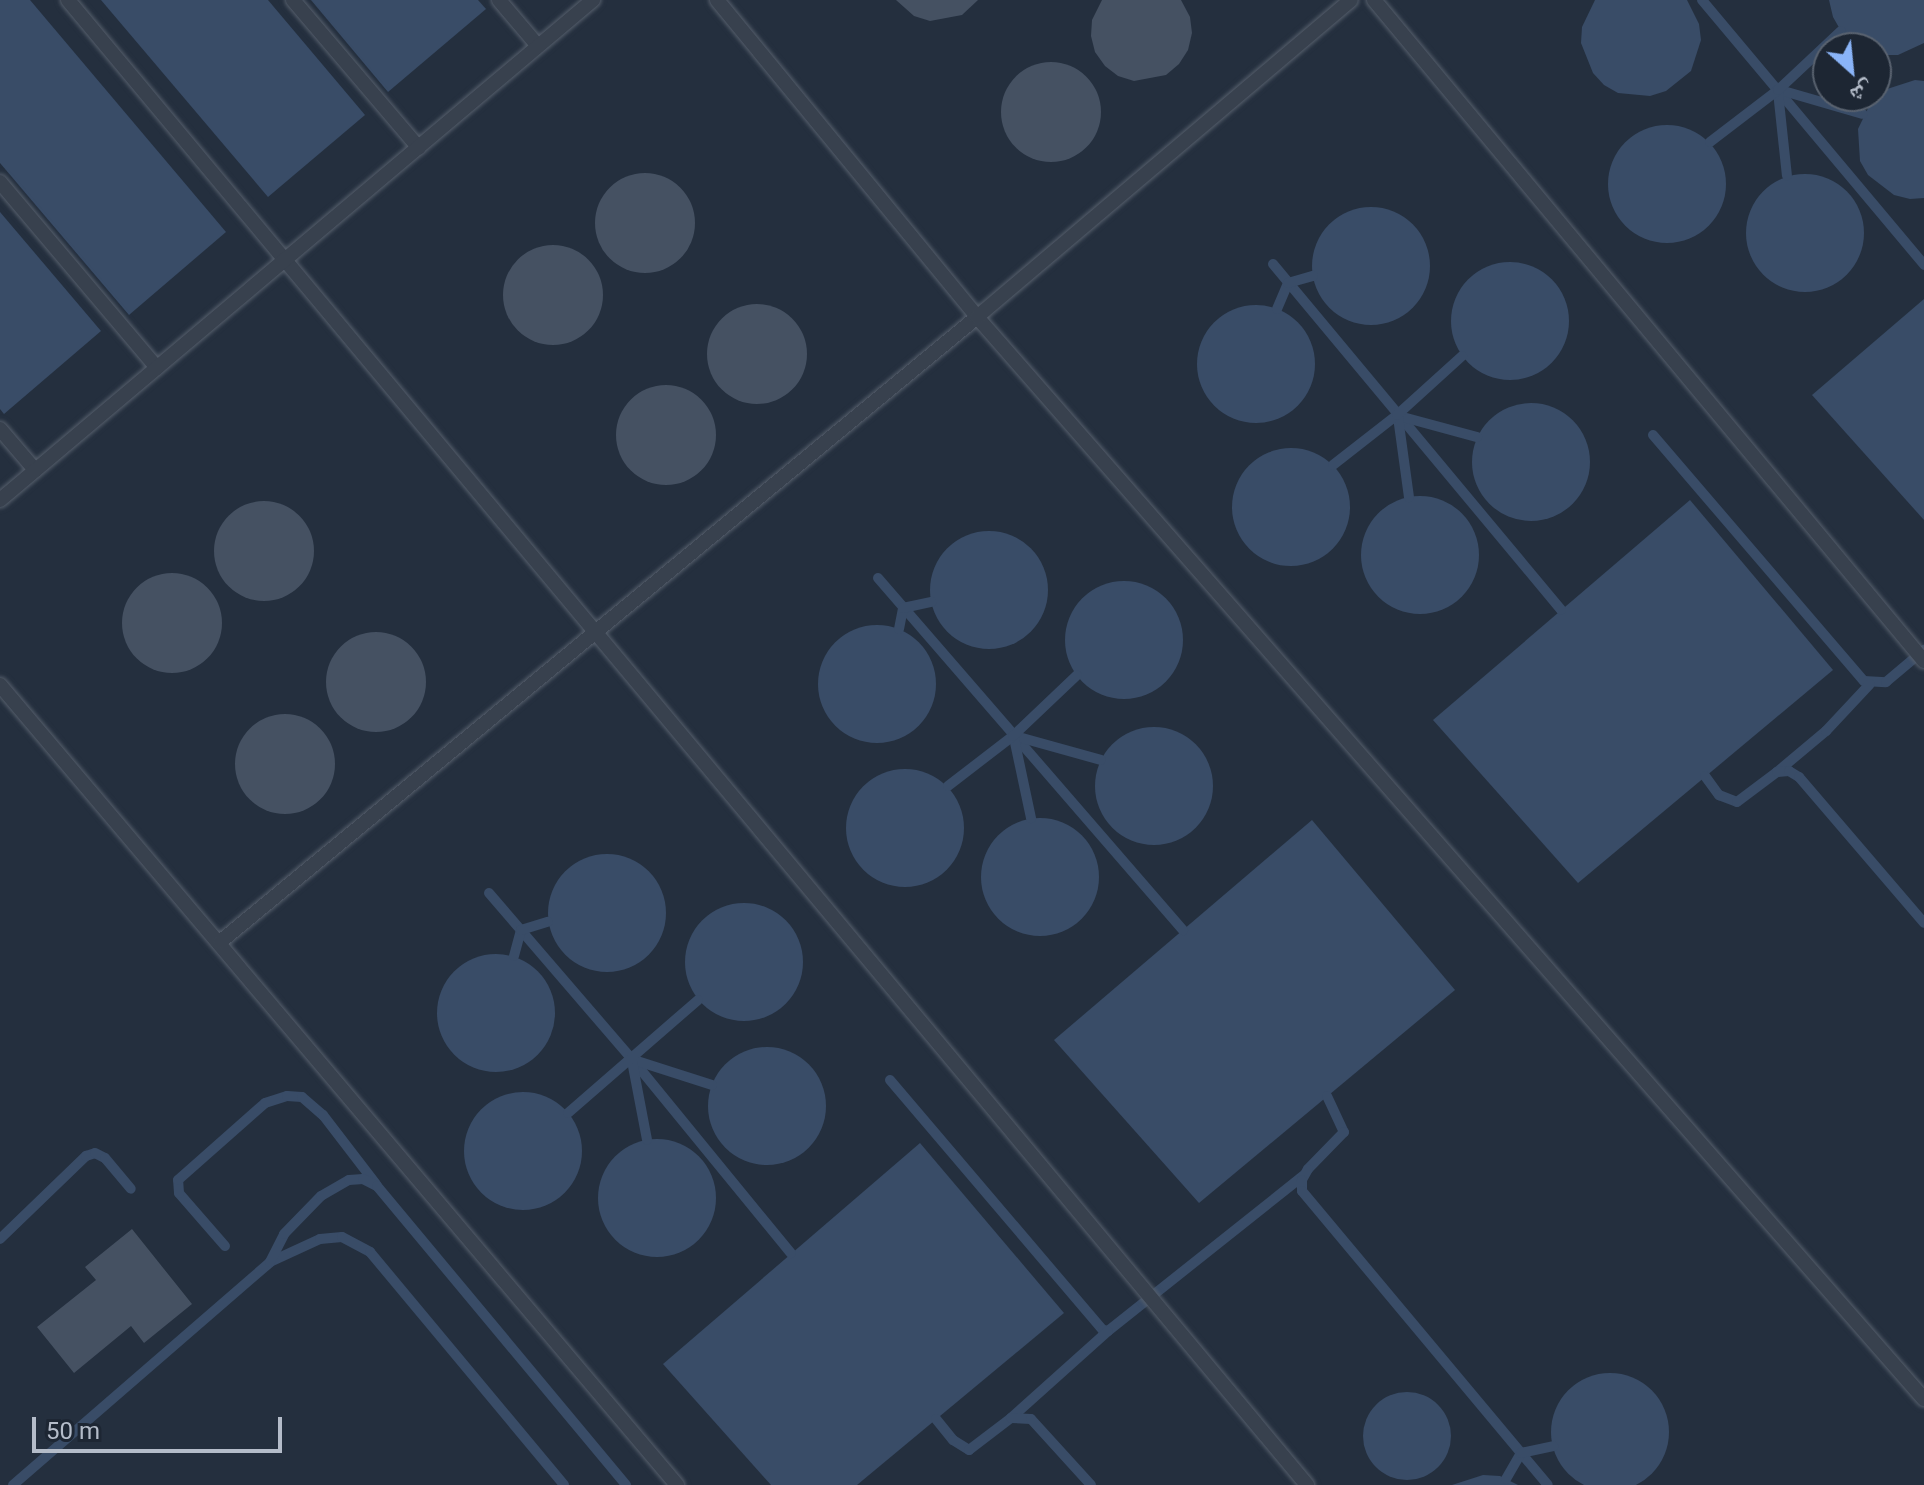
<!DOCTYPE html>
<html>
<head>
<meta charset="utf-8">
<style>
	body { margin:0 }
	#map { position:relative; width:1924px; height:1485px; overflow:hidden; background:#242f3e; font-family:Roboto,"Noto Naskh Arabic",sans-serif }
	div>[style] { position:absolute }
	.water>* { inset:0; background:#394c67 }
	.round { border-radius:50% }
	.stream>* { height:10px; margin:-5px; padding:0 5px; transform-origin:5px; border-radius:5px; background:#394c67 }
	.building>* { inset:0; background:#455162 }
	.roads { filter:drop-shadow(0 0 2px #565f6c) drop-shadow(0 0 2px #565f6c) }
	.lane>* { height:14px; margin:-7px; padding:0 7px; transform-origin:7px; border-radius:7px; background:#38414e }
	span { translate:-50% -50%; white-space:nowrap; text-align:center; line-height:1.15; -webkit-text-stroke:6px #1d2633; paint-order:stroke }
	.north { position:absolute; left:1812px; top:32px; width:80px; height:80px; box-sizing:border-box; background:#1d2633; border:2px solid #59626f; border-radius:50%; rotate:153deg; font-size:22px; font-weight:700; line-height:32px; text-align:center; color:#b4bcc9 }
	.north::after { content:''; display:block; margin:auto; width:28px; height:36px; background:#8ab4f8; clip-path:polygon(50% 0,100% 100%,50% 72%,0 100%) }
	.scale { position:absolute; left:32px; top:1417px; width:250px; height:36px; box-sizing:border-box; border:4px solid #b4bcc9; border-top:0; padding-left:10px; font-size:24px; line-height:28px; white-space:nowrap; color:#b4bcc9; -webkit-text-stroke:6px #1d2633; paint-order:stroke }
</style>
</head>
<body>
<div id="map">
	<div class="water">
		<div style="clip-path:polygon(0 0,30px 0,226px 232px,129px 315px,0 163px)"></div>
		<div style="clip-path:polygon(101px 0,268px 0,365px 115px,268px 197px)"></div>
		<div style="clip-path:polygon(311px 0,478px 0,486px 9px,388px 92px)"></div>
		<div style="clip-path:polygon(1595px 0,1687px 0,1699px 24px,1701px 40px,1691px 71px,1666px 91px,1650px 96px,1618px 93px,1604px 85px,1593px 73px,1581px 43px,1582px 27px)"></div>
		<div style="clip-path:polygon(1829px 0,1924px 0,1924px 43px,1898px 55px,1882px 55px,1876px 53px,1876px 48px,1861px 48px,1841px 31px,1833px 17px)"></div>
		<div style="clip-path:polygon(1915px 80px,1924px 81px,1924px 198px,1910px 199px,1894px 195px,1868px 175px,1860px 161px,1858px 129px,1872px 100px,1884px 90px)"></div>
		<div class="round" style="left:1608px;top:125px;width:118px;height:118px"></div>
		<div class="round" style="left:1746px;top:174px;width:118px;height:118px"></div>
		<div class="round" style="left:1312px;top:207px;width:118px;height:118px"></div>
		<div style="clip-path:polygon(0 212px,101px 331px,4px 414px,0 409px)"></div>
		<div class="round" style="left:1451px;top:262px;width:118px;height:118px"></div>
		<div style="clip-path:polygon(1924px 299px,1924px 520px,1812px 395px)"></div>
		<div class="round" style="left:1197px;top:305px;width:118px;height:118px"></div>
		<div class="round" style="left:1472px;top:403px;width:118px;height:118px"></div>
		<div class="round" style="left:1232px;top:448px;width:118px;height:118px"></div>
		<div class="round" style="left:1361px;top:496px;width:118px;height:118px"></div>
		<div style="clip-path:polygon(1690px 500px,1833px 670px,1578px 883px,1433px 720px)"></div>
		<div class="round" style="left:930px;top:531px;width:118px;height:118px"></div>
		<div class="round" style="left:1065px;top:581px;width:118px;height:118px"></div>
		<div class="round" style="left:818px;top:625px;width:118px;height:118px"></div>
		<div class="round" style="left:1095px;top:727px;width:118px;height:118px"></div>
		<div class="round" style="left:846px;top:769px;width:118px;height:118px"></div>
		<div class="round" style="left:981px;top:818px;width:118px;height:118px"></div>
		<div style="clip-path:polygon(1312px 820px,1455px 990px,1199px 1203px,1054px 1040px)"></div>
		<div class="round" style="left:548px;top:854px;width:118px;height:118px"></div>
		<div class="round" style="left:685px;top:903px;width:118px;height:118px"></div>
		<div class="round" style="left:437px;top:954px;width:118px;height:118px"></div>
		<div class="round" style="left:708px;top:1047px;width:118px;height:118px"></div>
		<div class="round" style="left:464px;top:1092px;width:118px;height:118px"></div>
		<div class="round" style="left:598px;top:1139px;width:118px;height:118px"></div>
		<div style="clip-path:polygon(920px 1143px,1064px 1313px,857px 1485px,771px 1485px,663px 1364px)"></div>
		<div class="round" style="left:1551px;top:1373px;width:118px;height:118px"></div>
		<div class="round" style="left:1363px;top:1392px;width:88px;height:88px"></div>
		<div style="clip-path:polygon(1483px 1475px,1500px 1476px,1518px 1485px,1452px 1485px)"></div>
	</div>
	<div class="stream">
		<div style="left:1702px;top:0;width:346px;rotate:50deg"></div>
		<div style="left:1780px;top:90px;width:86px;rotate:16.1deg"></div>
		<div style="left:1778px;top:92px;width:84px;rotate:83.9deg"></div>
		<div style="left:1710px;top:142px;width:86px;rotate:-37.4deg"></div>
		<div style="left:1778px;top:90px;width:86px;rotate:-43.1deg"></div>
		<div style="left:1273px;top:264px;width:450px;rotate:50.2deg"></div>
		<div style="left:1277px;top:309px;width:28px;rotate:-67deg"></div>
		<div style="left:1288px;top:283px;width:26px;rotate:-16deg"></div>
		<div style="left:1399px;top:416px;width:81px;rotate:15.1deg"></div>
		<div style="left:1398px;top:417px;width:81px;rotate:82.2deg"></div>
		<div style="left:1653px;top:435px;width:324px;rotate:49.4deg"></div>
		<div style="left:1864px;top:681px;width:22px;rotate:3deg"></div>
		<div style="left:1886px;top:682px;width:50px;rotate:-40.1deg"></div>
		<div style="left:1333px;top:465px;width:81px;rotate:-38deg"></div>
		<div style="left:1397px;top:415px;width:88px;rotate:-42.2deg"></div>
		<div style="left:878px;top:578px;width:466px;rotate:49.1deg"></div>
		<div style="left:899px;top:629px;width:21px;rotate:-79deg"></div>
		<div style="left:903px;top:608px;width:29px;rotate:-12deg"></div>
		<div style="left:1015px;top:736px;width:89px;rotate:15.6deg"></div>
		<div style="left:1014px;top:738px;width:82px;rotate:78deg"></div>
		<div style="left:1777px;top:772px;width:64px;rotate:-39.9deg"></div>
		<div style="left:1826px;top:731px;width:64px;rotate:-46.9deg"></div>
		<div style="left:1705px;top:776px;width:24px;rotate:54deg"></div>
		<div style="left:1719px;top:795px;width:19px;rotate:21deg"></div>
		<div style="left:1737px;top:802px;width:50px;rotate:-36.9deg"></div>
		<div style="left:1777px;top:772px;width:12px;rotate:-5deg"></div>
		<div style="left:1789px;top:771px;width:12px;rotate:31deg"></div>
		<div style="left:1799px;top:777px;width:192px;rotate:49.4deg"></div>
		<div style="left:948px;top:786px;width:82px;rotate:-37.6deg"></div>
		<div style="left:1013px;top:736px;width:88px;rotate:-43.6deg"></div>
		<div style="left:489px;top:893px;width:219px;rotate:49.3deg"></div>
		<div style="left:632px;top:1059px;width:251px;rotate:50.7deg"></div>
		<div style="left:514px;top:956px;width:27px;rotate:-75deg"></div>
		<div style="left:521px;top:930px;width:28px;rotate:-17deg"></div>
		<div style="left:634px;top:1060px;width:82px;rotate:17.8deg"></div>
		<div style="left:632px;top:1061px;width:80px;rotate:79.2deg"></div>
		<div style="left:890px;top:1080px;width:328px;rotate:49.6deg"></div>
		<div style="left:1103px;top:1330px;width:5px;rotate:11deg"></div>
		<div style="left:1108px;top:1331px;width:251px;rotate:-38.5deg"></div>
		<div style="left:1327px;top:1096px;width:40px;rotate:65deg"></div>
		<div style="left:1344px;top:1132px;width:52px;rotate:134.2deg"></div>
		<div style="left:1308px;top:1169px;width:13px;rotate:119deg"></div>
		<div style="left:1302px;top:1180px;width:11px;rotate:90deg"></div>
		<div style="left:1302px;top:1191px;width:383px;rotate:50.1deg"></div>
		<div style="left:568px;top:1113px;width:172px;rotate:-41deg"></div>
		<div style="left:0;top:1239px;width:120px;rotate:-44deg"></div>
		<div style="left:86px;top:1156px;width:9px;rotate:-18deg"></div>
		<div style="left:95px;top:1153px;width:11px;rotate:27deg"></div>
		<div style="left:105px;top:1158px;width:40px;rotate:50deg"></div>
		<div style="left:225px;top:1246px;width:70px;rotate:-131deg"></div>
		<div style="left:179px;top:1193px;width:13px;rotate:-94deg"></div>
		<div style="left:178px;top:1180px;width:116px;rotate:-41.5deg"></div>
		<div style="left:265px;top:1103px;width:23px;rotate:-18deg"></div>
		<div style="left:287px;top:1096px;width:15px;rotate:4deg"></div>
		<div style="left:302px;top:1097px;width:28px;rotate:41deg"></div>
		<div style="left:323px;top:1115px;width:87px;rotate:52.5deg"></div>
		<div style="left:270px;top:1262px;width:55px;rotate:-24.7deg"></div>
		<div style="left:320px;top:1239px;width:22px;rotate:-5deg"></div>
		<div style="left:342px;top:1237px;width:32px;rotate:28deg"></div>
		<div style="left:370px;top:1252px;width:303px;rotate:50.2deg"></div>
		<div style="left:1011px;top:1418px;width:130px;rotate:-41.9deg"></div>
		<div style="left:936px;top:1419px;width:27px;rotate:51deg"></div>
		<div style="left:953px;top:1440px;width:19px;rotate:32deg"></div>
		<div style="left:969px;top:1450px;width:53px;rotate:-37.3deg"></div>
		<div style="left:1011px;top:1418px;width:20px;rotate:3deg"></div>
		<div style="left:1031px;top:1419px;width:89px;rotate:47.7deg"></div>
		<div style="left:1506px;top:1479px;width:30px;rotate:-60deg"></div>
		<div style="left:1521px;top:1453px;width:33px;rotate:-12deg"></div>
		<div style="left:13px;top:1485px;width:340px;rotate:-40.9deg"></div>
		<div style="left:270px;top:1262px;width:31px;rotate:-63deg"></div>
		<div style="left:284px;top:1234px;width:53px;rotate:-45.8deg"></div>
		<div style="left:321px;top:1196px;width:32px;rotate:-30deg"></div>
		<div style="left:349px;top:1180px;width:14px;rotate:-4deg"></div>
		<div style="left:363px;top:1179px;width:16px;rotate:27deg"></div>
		<div style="left:377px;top:1186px;width:389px;rotate:50.2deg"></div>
	</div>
	<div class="building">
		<div style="clip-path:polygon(896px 0,978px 0,962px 15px,930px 21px,914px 16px)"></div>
		<div style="clip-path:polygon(1102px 0,1181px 0,1190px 17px,1192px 33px,1188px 50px,1179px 64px,1166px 75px,1134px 81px,1118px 76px,1105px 66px,1095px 52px,1091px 36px,1092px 20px)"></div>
		<div class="round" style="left:1001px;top:62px;width:100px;height:100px"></div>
		<div class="round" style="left:595px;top:173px;width:100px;height:100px"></div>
		<div class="round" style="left:503px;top:245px;width:100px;height:100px"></div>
		<div class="round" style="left:707px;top:304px;width:100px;height:100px"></div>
		<div class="round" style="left:616px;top:385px;width:100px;height:100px"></div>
		<div class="round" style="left:214px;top:501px;width:100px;height:100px"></div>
		<div class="round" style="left:122px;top:573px;width:100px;height:100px"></div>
		<div class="round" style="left:326px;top:632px;width:100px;height:100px"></div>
		<div class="round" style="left:235px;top:714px;width:100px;height:100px"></div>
		<div style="clip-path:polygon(132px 1229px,192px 1304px,144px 1343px,131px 1326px,74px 1373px,37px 1327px,96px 1280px,85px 1267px)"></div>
	</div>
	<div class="roads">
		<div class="lane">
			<div style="left:68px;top:0;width:1934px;rotate:50.16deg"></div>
			<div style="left:293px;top:0;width:194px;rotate:49.6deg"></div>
			<div style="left:499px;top:0;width:60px;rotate:49.7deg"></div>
			<div style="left:717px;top:0;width:410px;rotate:50.6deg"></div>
			<div style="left:977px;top:317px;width:1438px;rotate:48.81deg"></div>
			<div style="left:1374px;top:0;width:860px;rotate:50.24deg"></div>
			<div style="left:0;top:182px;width:243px;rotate:49.8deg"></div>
			<div style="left:0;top:429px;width:54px;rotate:49.5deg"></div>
			<div style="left:0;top:500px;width:776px;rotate:-40.14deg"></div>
			<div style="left:0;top:685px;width:1048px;rotate:49.76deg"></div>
			<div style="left:220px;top:942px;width:982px;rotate:-39.54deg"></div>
			<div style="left:977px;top:317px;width:490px;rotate:-40.3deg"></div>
		</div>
	</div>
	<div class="north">ش</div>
	<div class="scale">50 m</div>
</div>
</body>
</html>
